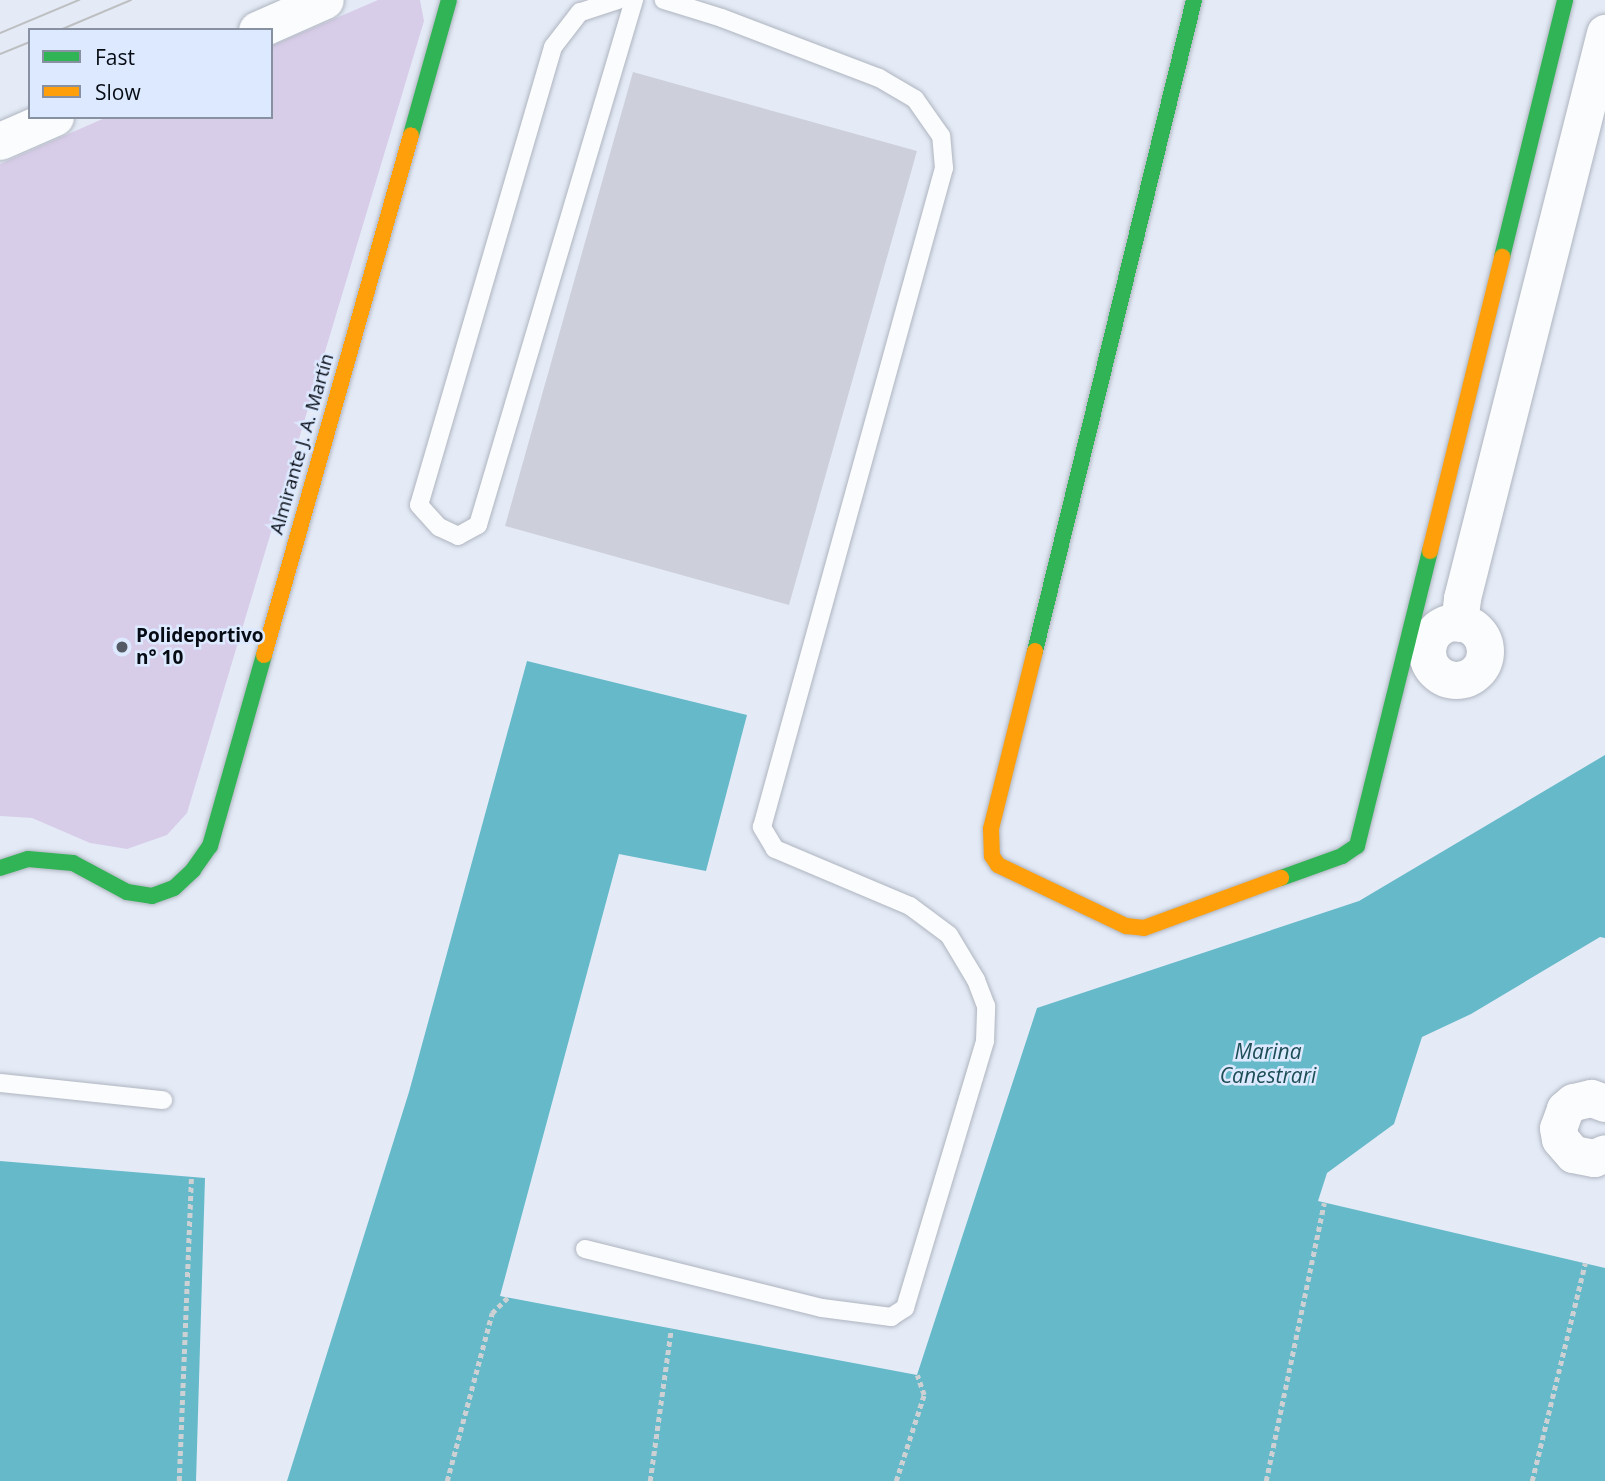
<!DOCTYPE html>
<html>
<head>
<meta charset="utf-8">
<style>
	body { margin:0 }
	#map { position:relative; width:1605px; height:1481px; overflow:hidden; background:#e4ebf7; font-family:"Open Sans",sans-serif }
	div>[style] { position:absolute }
	.green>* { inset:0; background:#d8cde9 }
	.water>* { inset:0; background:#66b9c8 }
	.building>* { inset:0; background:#cdd0db }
	.path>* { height:4.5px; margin-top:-2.25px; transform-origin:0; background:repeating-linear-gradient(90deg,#ced1d4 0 5px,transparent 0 8.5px) }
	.roads { filter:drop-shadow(0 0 2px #afb5bf) drop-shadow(0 0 2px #afb5bf) }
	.lane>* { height:18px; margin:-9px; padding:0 9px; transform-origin:9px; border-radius:9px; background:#fbfcfe }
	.street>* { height:37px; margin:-18.5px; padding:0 18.5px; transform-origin:18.5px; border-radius:18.5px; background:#fbfcfe }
	.street>.ring { margin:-18.5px; padding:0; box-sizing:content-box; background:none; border:37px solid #fbfcfe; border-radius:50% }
	.fast>* { height:16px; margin:-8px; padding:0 8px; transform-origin:8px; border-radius:8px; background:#30b455 }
	.slow>* { height:16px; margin:-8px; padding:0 8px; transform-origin:8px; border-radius:8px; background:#ff9f0a }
	.tram>* { height:2px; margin:-1px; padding:0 1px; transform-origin:1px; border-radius:1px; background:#bdbfc1 }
	.dots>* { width:19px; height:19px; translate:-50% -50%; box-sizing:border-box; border:4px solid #dce9ff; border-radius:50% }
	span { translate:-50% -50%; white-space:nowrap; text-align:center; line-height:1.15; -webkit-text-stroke:5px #dce9ff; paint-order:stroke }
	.street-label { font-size:19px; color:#070c14 }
	.poi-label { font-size:19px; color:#070c14; font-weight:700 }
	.left { translate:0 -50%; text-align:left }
	.water-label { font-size:21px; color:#1e4e55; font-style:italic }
	.legend { position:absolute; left:28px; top:28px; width:245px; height:91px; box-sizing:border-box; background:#dce9ff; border:2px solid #8791a1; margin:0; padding:9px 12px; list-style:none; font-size:21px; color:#070c14 }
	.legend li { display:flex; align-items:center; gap:14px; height:35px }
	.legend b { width:35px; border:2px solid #8791a1 }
</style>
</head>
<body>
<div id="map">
	<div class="green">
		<div style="clip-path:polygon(378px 0,420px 0,424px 21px,187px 813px,167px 835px,127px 849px,90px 843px,32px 818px,0 816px,0 164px,107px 117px,271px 117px,271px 46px)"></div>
	</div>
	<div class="water">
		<div style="clip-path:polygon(527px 661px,747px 715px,706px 871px,619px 854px,500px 1296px,917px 1375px,1037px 1008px,1359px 901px,1605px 755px,1605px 938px,1600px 937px,1471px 1014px,1422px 1037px,1394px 1124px,1327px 1173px,1318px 1201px,1605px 1268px,1605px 1481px,287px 1481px,409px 1092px)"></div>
		<div style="clip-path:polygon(0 1161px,205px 1178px,196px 1481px,0 1481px)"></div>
	</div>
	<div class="building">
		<div style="clip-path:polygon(633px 72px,917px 151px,789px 605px,505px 526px)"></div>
	</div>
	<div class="path">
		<div style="left:179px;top:1481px;width:304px;rotate:-87.7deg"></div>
		<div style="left:447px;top:1481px;width:174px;rotate:-75deg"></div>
		<div style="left:492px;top:1313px;width:23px;rotate:-45deg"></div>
		<div style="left:650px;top:1481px;width:153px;rotate:-82.1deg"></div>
		<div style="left:896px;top:1481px;width:90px;rotate:-72deg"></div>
		<div style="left:924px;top:1395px;width:21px;rotate:-109deg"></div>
		<div style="left:1266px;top:1481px;width:284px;rotate:-78.2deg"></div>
		<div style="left:1532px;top:1481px;width:224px;rotate:-76.3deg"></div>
	</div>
	<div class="roads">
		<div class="lane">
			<div style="left:618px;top:0;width:40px;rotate:162deg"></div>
			<div style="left:580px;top:12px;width:44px;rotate:127.6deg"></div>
			<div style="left:553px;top:47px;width:477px;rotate:106.3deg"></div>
			<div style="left:419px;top:505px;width:30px;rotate:48deg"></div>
			<div style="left:439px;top:527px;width:21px;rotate:25deg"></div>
			<div style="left:458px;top:536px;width:23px;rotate:-29deg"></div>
			<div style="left:478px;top:525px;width:548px;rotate:-73.45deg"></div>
			<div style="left:0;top:1083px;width:164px;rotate:6deg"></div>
			<div style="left:585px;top:1249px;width:244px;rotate:14deg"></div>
			<div style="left:822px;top:1308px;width:70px;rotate:7.4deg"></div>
			<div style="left:891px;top:1317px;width:17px;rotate:-33deg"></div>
			<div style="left:905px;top:1308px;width:279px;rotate:-73.3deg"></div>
			<div style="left:985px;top:1041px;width:35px;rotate:-88deg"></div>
			<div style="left:986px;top:1006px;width:28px;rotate:-111deg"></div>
			<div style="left:976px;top:980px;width:52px;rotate:-121deg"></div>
			<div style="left:949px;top:935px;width:49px;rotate:-143.4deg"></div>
			<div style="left:910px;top:906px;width:147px;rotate:-157.1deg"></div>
			<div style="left:775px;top:849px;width:26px;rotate:-121deg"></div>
			<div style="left:762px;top:827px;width:684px;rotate:-74.56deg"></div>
			<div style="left:944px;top:168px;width:32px;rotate:-95deg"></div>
			<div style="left:941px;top:136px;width:45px;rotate:-125.1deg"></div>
			<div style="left:915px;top:99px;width:42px;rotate:-149.7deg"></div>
			<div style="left:879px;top:78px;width:168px;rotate:-159.1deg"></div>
			<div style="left:722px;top:18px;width:61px;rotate:-162.8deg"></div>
		</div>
		<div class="street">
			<div style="left:257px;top:30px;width:74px;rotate:-23.8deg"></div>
			<div style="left:0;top:141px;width:60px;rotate:-23.6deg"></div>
			<div class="ring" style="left:1427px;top:622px;width:21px;height:21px"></div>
			<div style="left:1459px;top:623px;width:25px;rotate:-83deg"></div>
			<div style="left:1462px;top:598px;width:583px;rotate:-75.8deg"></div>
			<div style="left:1605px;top:1103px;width:15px;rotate:-160deg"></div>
			<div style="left:1591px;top:1098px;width:18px;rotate:167deg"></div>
			<div style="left:1573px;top:1102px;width:11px;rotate:139deg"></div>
			<div style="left:1565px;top:1109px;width:20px;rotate:110deg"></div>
			<div style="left:1558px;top:1128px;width:11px;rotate:80deg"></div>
			<div style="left:1560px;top:1139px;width:20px;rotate:49deg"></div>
			<div style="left:1573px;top:1154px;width:21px;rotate:11deg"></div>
			<div style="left:1594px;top:1158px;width:12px;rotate:-24deg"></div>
		</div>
		<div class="fast">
			<div style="left:411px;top:135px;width:140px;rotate:-74.3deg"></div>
			<div style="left:1502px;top:257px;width:265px;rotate:-76.2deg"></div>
			<div style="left:1035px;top:651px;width:670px;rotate:-76.27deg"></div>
			<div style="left:0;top:868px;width:29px;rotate:-18deg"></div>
			<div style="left:28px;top:859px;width:45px;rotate:5.1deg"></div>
			<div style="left:73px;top:863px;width:61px;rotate:28.2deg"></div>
			<div style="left:127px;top:892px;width:25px;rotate:9deg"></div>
			<div style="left:152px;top:896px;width:23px;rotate:-20deg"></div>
			<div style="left:174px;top:888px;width:26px;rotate:-43deg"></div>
			<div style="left:193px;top:870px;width:29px;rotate:-55deg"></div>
			<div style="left:210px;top:846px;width:198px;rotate:-74.2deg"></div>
			<div style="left:1281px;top:878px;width:65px;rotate:-19.8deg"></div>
			<div style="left:1342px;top:856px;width:18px;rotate:-34deg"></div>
			<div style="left:1357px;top:846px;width:304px;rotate:-76.1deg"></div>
		</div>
		<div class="slow">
			<div style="left:1430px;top:551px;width:303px;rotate:-76.2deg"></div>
			<div style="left:1035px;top:651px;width:183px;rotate:103.9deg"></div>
			<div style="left:991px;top:829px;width:27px;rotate:88deg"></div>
			<div style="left:992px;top:856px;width:11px;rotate:56deg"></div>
			<div style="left:998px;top:865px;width:142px;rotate:25.5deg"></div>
			<div style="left:1126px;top:926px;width:18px;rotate:6deg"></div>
			<div style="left:1144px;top:928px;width:146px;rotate:-20.1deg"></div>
			<div style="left:264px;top:655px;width:540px;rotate:-74.21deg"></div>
		</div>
	</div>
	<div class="tram">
		<div style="left:60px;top:30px;width:77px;rotate:-22.9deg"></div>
		<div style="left:0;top:33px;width:86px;rotate:-22.7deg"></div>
		<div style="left:0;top:54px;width:32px;rotate:-22deg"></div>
	</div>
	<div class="dots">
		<div style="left:122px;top:647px;background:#545a63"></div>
	</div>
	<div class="street-label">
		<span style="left:302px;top:444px;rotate:-74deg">Almirante J. A. Martín</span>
	</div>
	<div class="poi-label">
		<span class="left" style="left:136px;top:647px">Polideportivo<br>n° 10</span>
	</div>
	<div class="water-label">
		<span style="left:1268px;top:1063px">Marina<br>Canestrari</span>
	</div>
	<ul class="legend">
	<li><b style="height:9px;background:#30b455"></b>Fast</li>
	<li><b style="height:9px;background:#ff9f0a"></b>Slow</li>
	</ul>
</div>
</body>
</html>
